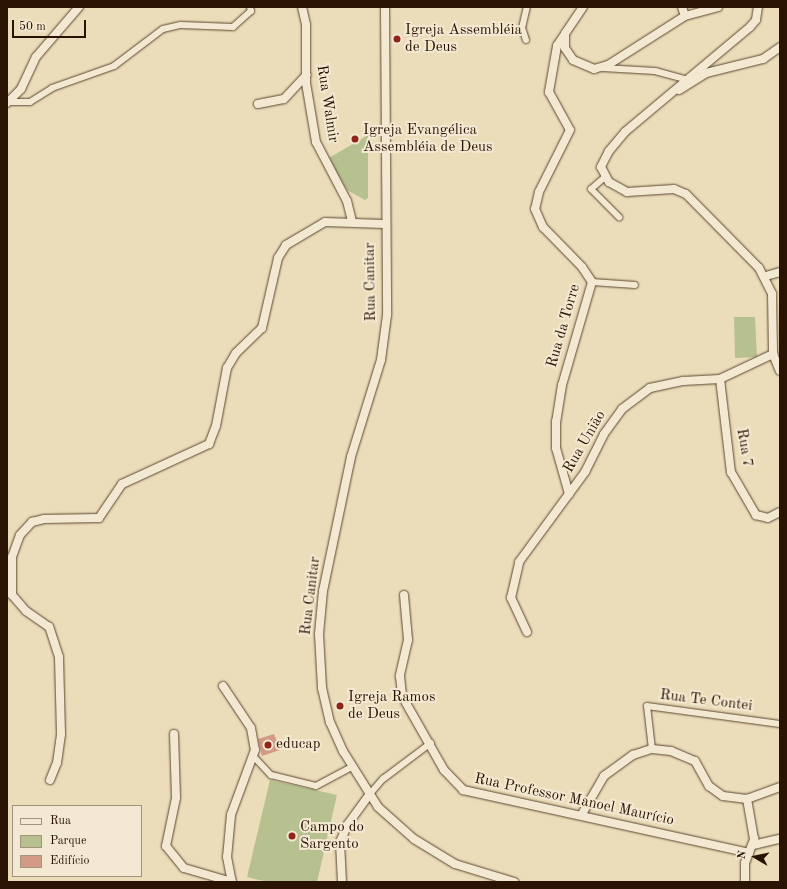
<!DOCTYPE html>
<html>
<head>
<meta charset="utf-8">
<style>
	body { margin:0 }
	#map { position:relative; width:787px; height:889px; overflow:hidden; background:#ecddba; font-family:"Old Standard TT",serif }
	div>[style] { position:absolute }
	.green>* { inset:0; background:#b7c190 }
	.building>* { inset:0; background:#d39b86 }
	.roads { filter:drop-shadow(0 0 1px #5a4630) drop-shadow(0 0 1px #5a4630) }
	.pedestrian>* { height:6px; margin:-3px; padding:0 3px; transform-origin:3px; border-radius:3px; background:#f3e9d2 }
	.minor>* { height:8px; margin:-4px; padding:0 4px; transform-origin:4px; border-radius:4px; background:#f3e9d2 }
	.dots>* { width:11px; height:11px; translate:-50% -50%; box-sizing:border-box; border:2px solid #f3e9d2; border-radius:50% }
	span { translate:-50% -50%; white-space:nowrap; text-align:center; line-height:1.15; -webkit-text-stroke:4px #f3e9d2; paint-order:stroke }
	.poi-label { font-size:15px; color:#2a1302 }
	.left { translate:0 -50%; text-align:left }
	.street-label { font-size:15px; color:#2a1302 }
	.frame { position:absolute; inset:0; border:8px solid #2a1302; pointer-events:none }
	.legend { position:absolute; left:12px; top:805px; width:130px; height:72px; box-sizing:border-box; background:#f3e9d2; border:1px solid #a3937f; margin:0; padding:5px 7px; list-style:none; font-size:12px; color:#2a1302 }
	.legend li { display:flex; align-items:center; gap:8px; height:20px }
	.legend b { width:20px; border:1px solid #a3937f }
	.north { position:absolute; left:735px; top:837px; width:40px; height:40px; -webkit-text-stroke:3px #f3e9d2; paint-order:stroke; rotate:279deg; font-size:11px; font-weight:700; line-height:16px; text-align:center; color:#2a1302 }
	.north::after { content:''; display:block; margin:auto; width:14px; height:18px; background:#2a1302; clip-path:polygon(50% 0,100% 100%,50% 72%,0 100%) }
	.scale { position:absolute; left:12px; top:20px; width:74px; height:18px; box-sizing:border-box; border:2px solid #2a1302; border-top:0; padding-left:5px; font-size:12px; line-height:14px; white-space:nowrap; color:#2a1302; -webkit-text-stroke:3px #f3e9d2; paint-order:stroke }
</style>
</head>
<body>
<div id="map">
	<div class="green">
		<div style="clip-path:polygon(368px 135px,368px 198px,365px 200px,347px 190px,329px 158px)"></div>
		<div style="clip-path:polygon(734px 317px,755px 317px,757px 357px,735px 358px)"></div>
		<div style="clip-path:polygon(270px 780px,337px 795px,317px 882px,268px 882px,247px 877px)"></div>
	</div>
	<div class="building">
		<div style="clip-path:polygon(274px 734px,280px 750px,262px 756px,258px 739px)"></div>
	</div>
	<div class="roads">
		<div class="pedestrian">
			<div style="left:526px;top:40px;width:13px;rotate:-108deg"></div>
			<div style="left:522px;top:28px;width:22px;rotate:-77deg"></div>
			<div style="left:603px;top:68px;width:52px;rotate:3.3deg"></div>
			<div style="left:655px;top:71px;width:31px;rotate:15deg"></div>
			<div style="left:9px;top:102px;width:21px"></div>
			<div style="left:30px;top:102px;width:26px;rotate:-32deg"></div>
			<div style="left:52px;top:88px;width:66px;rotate:-19.5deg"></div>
			<div style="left:114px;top:66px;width:61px;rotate:-37.1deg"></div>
			<div style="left:163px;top:29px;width:18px;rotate:-13deg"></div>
			<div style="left:181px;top:25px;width:52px;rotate:2.2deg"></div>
			<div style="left:233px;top:27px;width:24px;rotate:-42deg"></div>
			<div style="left:251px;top:11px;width:4px;rotate:-104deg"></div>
			<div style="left:605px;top:177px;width:18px;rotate:139deg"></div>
			<div style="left:591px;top:189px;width:40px;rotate:45deg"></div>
			<div style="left:592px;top:282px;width:43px;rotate:4deg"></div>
			<div style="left:652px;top:749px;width:43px;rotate:-96.6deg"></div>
			<div style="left:647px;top:706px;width:134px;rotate:7.7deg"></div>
			<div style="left:254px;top:757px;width:25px;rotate:47deg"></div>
			<div style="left:271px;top:775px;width:46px;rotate:13.7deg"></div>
			<div style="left:316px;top:786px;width:38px;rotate:-28deg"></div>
			<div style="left:368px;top:796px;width:23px;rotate:-49deg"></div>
			<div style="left:383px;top:779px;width:60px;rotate:-36.9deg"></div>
		</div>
		<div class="minor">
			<div style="left:302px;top:7px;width:18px;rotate:77deg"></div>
			<div style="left:306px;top:25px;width:58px;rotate:90deg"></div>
			<div style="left:306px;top:83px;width:60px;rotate:80.4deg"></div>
			<div style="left:316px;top:142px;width:67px;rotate:62.3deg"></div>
			<div style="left:347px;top:201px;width:21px;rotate:76deg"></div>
			<div style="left:385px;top:7px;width:308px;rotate:89.6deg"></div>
			<div style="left:387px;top:315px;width:45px;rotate:97.6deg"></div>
			<div style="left:381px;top:360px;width:102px;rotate:107.2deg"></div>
			<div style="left:351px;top:457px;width:137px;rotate:101.8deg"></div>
			<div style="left:323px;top:591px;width:43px;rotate:95.3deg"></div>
			<div style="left:319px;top:634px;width:54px;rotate:86.8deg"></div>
			<div style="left:322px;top:688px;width:35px;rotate:77deg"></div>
			<div style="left:330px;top:722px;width:32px;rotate:66deg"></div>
			<div style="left:343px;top:751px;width:66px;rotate:58deg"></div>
			<div style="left:378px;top:807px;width:48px;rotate:41.6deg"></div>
			<div style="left:414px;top:839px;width:48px;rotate:31.4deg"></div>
			<div style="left:455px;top:864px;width:62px;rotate:17deg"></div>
			<div style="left:583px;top:7px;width:32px;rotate:124deg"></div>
			<div style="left:565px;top:34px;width:14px;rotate:90deg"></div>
			<div style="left:565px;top:48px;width:14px;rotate:56deg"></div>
			<div style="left:573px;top:60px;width:23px;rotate:23deg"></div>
			<div style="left:594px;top:69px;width:15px;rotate:-16deg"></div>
			<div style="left:608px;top:65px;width:91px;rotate:-32.5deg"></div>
			<div style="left:685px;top:16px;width:34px;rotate:-15deg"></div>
			<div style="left:682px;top:7px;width:9px;rotate:72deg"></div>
			<div style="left:758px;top:7px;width:13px;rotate:99deg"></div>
			<div style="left:756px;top:20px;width:9px;rotate:131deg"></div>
			<div style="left:750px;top:27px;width:163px;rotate:140deg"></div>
			<div style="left:625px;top:132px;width:25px;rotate:130deg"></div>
			<div style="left:609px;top:151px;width:18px;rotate:117deg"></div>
			<div style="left:601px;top:167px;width:17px;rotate:62deg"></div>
			<div style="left:609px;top:182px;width:21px;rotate:29deg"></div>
			<div style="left:627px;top:192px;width:47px;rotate:-3.7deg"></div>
			<div style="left:674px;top:189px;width:13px;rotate:23deg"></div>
			<div style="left:686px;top:194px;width:104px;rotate:45.4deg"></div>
			<div style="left:759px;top:268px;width:29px;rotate:63deg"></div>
			<div style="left:772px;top:294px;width:60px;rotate:89deg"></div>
			<div style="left:565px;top:34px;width:14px;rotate:124deg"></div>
			<div style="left:557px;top:46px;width:47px;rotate:99.9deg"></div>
			<div style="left:549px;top:92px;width:43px;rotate:61.1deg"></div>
			<div style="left:570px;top:130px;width:69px;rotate:116.6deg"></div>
			<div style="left:539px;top:192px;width:17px;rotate:103deg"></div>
			<div style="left:535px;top:209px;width:20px;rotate:66deg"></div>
			<div style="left:543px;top:227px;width:56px;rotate:45.7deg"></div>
			<div style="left:582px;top:267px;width:18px;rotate:56deg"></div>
			<div style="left:592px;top:282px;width:107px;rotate:106.2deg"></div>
			<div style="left:562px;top:385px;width:36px;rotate:99deg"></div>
			<div style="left:556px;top:421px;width:27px;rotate:90deg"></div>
			<div style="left:556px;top:448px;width:48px;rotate:74.2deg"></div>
			<div style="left:679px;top:90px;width:32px;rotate:-32deg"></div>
			<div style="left:706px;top:73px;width:59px;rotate:-13.8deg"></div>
			<div style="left:763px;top:59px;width:21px;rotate:-35deg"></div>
			<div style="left:7px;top:103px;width:20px;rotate:-45deg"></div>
			<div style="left:21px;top:89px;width:35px;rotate:-65deg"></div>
			<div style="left:36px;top:57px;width:66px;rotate:-49.3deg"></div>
			<div style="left:258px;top:104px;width:26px;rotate:-11deg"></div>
			<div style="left:284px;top:99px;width:33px;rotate:-47deg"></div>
			<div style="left:766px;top:276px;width:15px;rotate:-16deg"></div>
			<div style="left:773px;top:354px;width:18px;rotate:68deg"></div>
			<div style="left:720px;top:379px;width:94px;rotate:83.3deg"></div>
			<div style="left:731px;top:472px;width:50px;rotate:59.8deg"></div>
			<div style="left:756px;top:515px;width:12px;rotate:14deg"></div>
			<div style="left:768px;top:518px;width:13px;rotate:-27deg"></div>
			<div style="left:404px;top:595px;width:45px;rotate:84.9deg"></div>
			<div style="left:408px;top:640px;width:37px;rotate:103deg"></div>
			<div style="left:400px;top:676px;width:20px;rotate:84deg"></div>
			<div style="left:402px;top:696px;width:85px;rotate:60.4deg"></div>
			<div style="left:444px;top:770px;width:28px;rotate:46deg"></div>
			<div style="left:463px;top:790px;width:293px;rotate:12.4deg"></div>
			<div style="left:527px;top:632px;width:38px;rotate:-115deg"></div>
			<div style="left:511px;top:598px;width:37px;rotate:-77deg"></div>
			<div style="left:519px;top:562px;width:112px;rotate:-53.7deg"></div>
			<div style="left:585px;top:472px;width:42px;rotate:-63.4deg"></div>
			<div style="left:604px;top:434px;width:31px;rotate:-54deg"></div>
			<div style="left:622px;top:409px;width:35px;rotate:-37deg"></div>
			<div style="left:650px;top:388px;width:34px;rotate:-12deg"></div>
			<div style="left:683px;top:381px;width:37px;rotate:-3deg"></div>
			<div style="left:720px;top:379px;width:59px;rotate:-25.3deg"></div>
			<div style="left:223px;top:686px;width:50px;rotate:56.3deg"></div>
			<div style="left:251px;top:728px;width:22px;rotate:80deg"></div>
			<div style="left:255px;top:750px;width:69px;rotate:110.3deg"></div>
			<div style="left:231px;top:815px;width:42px;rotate:95.4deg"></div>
			<div style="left:227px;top:857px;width:25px;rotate:79deg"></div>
			<div style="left:174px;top:734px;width:64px;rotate:88.2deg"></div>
			<div style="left:176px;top:798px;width:49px;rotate:101.8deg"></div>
			<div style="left:166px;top:846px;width:28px;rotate:51deg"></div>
			<div style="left:184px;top:868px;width:50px;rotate:16.3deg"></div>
			<div style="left:50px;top:780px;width:18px;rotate:-68deg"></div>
			<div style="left:57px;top:763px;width:29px;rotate:-82deg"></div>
			<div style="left:61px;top:734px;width:77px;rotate:-91.5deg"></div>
			<div style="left:59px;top:657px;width:32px;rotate:-108deg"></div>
			<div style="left:49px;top:627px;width:28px;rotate:-145deg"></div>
			<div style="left:26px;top:611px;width:21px;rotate:-131deg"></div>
			<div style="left:12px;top:595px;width:38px;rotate:-90deg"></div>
			<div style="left:12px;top:557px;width:23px;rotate:-70deg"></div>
			<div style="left:20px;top:535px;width:18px;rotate:-47deg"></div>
			<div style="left:32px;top:522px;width:12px;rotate:-14deg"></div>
			<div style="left:44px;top:519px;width:55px;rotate:-1deg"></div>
			<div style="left:99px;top:518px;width:41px;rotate:-55.9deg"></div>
			<div style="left:122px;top:484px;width:96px;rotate:-24.7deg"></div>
			<div style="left:209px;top:444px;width:19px;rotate:-69deg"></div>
			<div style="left:216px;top:426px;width:59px;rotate:-79.3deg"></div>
			<div style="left:227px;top:368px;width:17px;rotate:-59deg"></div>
			<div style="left:236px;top:353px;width:36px;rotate:-44deg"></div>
			<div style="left:262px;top:328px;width:72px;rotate:-77.1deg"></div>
			<div style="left:278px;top:258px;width:15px;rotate:-58deg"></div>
			<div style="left:286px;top:245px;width:45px;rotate:-30.5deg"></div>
			<div style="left:325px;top:222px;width:59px;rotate:1.9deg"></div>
			<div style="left:582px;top:814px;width:44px;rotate:-59.9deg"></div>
			<div style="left:604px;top:776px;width:36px;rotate:-36deg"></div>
			<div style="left:633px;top:755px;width:20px;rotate:-18deg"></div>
			<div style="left:652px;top:749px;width:19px;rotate:6deg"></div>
			<div style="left:671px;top:751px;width:26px;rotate:23deg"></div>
			<div style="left:695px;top:761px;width:29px;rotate:61deg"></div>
			<div style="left:709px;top:786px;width:17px;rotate:36deg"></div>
			<div style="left:723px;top:796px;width:24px;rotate:7deg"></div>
			<div style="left:747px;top:799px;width:35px;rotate:-20deg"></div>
			<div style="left:753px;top:845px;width:28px;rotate:-13deg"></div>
			<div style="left:342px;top:882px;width:40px;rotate:-92.9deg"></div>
			<div style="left:340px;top:842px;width:20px;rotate:-66deg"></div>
			<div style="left:348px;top:824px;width:34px;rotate:-54deg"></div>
			<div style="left:745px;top:882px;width:19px;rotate:-90deg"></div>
			<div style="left:745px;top:863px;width:26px;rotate:-69deg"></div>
			<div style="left:754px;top:839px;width:41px;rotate:-99.9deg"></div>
		</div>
	</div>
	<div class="dots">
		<div style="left:397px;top:39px;background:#8f2418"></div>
		<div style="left:355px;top:139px;background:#8f2418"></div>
		<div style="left:340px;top:706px;background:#8f2418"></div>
		<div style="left:268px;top:745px;background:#8f2418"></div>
		<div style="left:292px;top:836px;background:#8f2418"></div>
	</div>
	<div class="poi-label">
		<span class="left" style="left:405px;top:39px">Igreja Assembléia<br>de Deus</span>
		<span class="left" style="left:363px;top:139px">Igreja Evangélica<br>Assembléia de Deus</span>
		<span class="left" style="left:348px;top:706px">Igreja Ramos<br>de Deus</span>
		<span class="left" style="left:276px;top:745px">educap</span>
		<span class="left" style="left:300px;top:836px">Campo do<br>Sargento</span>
	</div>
	<div class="street-label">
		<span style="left:327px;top:104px;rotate:81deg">Rua Walmir</span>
		<span style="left:371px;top:282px;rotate:-91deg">Rua Canitar</span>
		<span style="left:564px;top:326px;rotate:-74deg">Rua da Torre</span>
		<span style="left:585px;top:442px;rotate:-60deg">Rua União</span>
		<span style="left:744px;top:448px;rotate:80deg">Rua 7</span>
		<span style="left:311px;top:596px;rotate:-83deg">Rua Canitar</span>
		<span style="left:706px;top:701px;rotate:7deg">Rua Te Contei</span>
		<span style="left:574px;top:800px;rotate:12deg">Rua Professor Manoel Maurício</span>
	</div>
	<div class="frame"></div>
	<ul class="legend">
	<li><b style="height:5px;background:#f3e9d2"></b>Rua</li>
	<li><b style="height:11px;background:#b7c190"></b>Parque</li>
	<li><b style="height:11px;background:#d39b86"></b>Edifício</li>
	</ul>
	<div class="north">N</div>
	<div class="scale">50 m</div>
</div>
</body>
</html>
